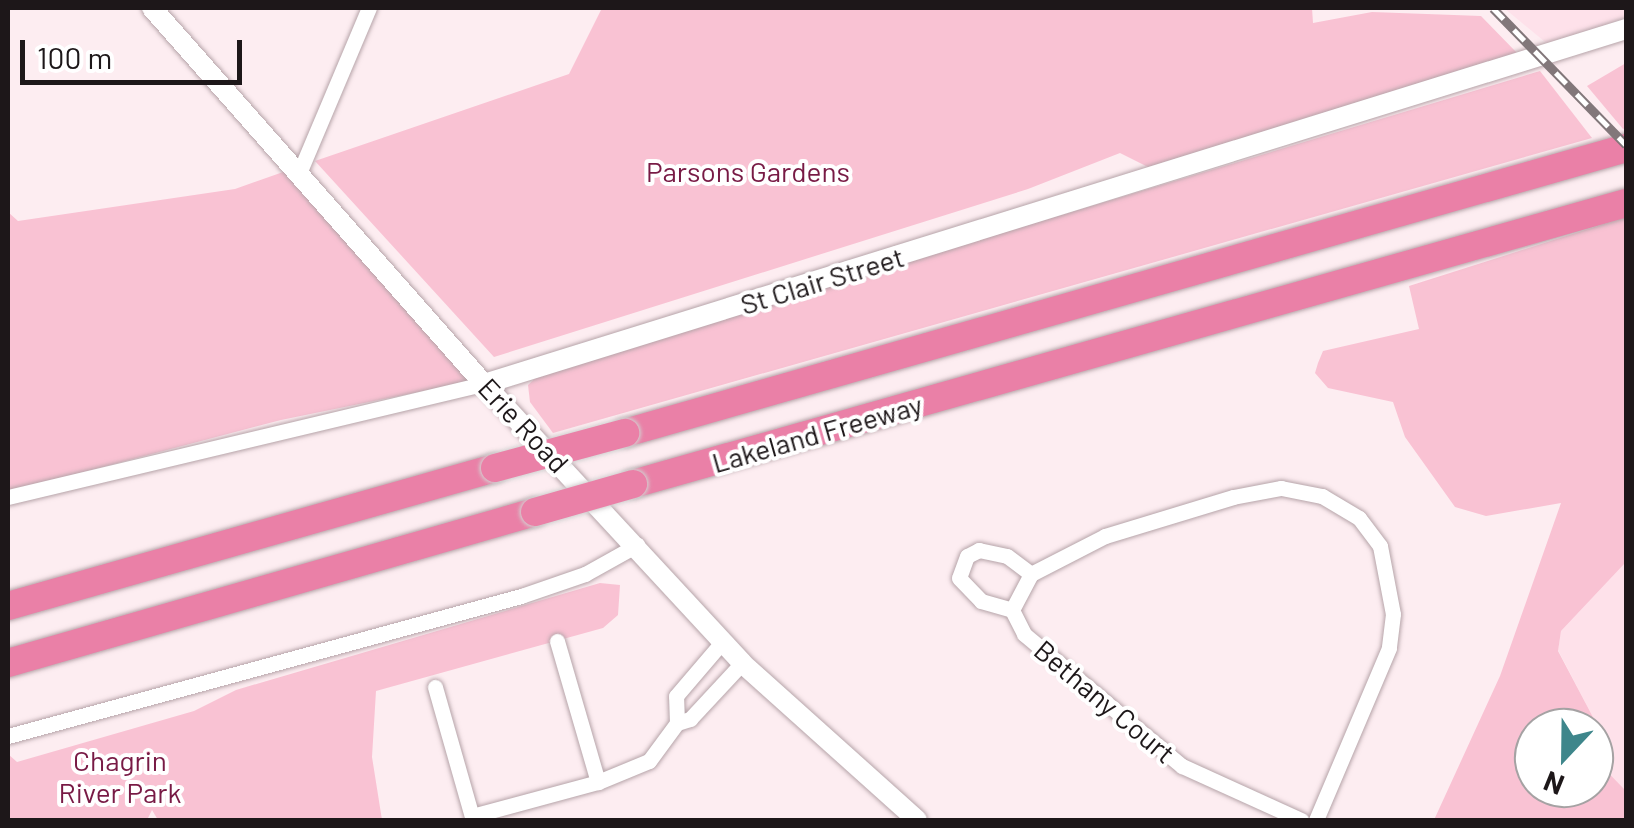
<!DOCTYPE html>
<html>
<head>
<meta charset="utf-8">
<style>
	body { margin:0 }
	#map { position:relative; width:1634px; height:828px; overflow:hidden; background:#fdedf1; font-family:Barlow,sans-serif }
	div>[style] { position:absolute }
	.built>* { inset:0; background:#fee1ea }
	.green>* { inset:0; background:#f9c2d3 }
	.roads { filter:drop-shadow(0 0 2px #b6a4a9) drop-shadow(0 0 2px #b6a4a9) }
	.minor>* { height:15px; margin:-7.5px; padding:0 7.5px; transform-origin:7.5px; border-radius:7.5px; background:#fff }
	.tertiary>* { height:20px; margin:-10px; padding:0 10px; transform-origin:10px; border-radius:10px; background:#fff }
	.motorway>* { height:28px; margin:-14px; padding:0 14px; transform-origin:14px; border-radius:14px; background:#ea80a7 }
	.rail>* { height:9px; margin-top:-4.5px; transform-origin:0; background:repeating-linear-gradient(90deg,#fff 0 15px,#82777a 0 30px); box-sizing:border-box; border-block:2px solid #82777a }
	.bridges { filter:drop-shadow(0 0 2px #d2d1d1) drop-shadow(0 0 2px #d2d1d1) }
	.motorway-bridge>* { height:28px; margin:-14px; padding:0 14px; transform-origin:14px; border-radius:14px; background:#ea80a7 }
	span { translate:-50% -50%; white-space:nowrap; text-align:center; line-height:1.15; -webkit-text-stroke:8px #fff; paint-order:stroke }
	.park-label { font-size:28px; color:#781a45 }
	.street-label { font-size:28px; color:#1d1719 }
	.frame { position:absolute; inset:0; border:10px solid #1d1719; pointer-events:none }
	.north { position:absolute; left:1514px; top:708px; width:100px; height:100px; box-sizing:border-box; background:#fff; border:2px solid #a5a2a3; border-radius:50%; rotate:202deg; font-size:28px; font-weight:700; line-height:40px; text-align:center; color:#1d1719 }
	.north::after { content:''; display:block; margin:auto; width:35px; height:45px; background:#3e868b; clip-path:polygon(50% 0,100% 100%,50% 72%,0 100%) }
	.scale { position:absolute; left:20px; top:40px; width:222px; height:45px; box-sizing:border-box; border:5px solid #1d1719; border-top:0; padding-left:12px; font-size:30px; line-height:35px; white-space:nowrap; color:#1d1719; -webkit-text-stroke:8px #fff; paint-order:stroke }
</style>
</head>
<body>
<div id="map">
	<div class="built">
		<div style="clip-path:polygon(1504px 8px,1626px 8px,1626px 17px,1550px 46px)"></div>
		<div style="clip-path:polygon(1626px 562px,1626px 791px,1594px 758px,1595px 721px,1558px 650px,1561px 631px)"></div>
	</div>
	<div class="green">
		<div style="clip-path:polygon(602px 8px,1312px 8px,1313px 23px,1372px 12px,1481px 16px,1518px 54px,1148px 167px,1120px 153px,1028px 189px,494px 357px,315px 161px,569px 74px)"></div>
		<div style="clip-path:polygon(1626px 63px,1626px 128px,1623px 129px,1587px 86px)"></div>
		<div style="clip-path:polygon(1540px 71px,1592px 138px,553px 433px,530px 402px,528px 385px,543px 371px)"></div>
		<div style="clip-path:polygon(286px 171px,472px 381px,281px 420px,8px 492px,8px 212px,18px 221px,235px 189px)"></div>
		<div style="clip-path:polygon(1626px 217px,1626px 562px,1561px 631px,1558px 651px,1595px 721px,1592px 728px,1534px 728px,1534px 788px,1594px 788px,1594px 758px,1626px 791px,1626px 820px,1434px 820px,1500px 676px,1561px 503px,1486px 516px,1455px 507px,1405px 437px,1393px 402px,1328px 388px,1315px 373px,1318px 363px,1323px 351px,1419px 329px,1409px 286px)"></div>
		<div style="clip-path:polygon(600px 583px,620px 585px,618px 615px,603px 628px,376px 691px,372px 757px,382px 820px,158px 820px,152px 810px,147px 820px,8px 820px,8px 754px,17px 762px,194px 711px,236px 690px)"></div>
	</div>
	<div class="roads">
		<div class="minor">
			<div style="left:300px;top:171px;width:177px;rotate:-67.1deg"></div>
			<div style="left:8px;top:497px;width:489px;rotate:-13.4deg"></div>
			<div style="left:1031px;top:574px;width:30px;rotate:-143deg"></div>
			<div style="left:1007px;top:556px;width:29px;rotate:-168deg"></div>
			<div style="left:979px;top:550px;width:13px;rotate:153deg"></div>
			<div style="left:967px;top:556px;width:23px;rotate:110deg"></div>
			<div style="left:959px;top:578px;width:32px;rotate:46deg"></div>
			<div style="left:981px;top:601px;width:32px;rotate:16deg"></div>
			<div style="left:1012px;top:610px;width:27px;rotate:63deg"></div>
			<div style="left:1024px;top:634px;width:206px;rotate:39.9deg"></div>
			<div style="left:1182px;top:766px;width:131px;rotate:24.4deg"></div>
			<div style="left:1012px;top:610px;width:41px;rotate:-62.2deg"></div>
			<div style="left:1031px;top:574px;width:83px;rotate:-27.2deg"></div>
			<div style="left:1105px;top:536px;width:134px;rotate:-16.9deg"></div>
			<div style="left:1233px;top:497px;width:49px;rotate:-10.6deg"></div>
			<div style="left:1281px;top:488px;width:42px;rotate:11deg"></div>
			<div style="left:1322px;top:496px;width:43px;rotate:30.7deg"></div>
			<div style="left:1359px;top:518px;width:35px;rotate:53deg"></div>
			<div style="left:1380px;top:546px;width:69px;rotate:79.2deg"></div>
			<div style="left:1393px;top:614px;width:34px;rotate:97deg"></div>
			<div style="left:1389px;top:648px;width:187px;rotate:113deg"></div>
			<div style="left:557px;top:641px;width:147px;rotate:73.8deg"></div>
			<div style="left:435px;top:687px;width:138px;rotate:74.1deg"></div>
			<div style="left:677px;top:723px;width:27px;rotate:-92deg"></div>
			<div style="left:676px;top:696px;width:72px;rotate:-49.5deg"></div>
			<div style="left:8px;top:736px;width:532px;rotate:-15.26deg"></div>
			<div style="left:521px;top:596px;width:68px;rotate:-19deg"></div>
			<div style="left:585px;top:574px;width:60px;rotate:-29.1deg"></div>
			<div style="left:472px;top:816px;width:131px;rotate:-15.1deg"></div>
			<div style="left:598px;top:782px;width:55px;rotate:-22.4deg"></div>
			<div style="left:649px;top:761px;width:47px;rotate:-53.6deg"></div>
			<div style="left:677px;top:723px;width:14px;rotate:-17deg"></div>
			<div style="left:690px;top:719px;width:76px;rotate:-47.1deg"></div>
		</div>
		<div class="tertiary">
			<div style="left:152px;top:8px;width:502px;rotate:48.56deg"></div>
			<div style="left:484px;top:384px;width:380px;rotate:47.2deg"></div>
			<div style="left:742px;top:663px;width:235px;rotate:41.9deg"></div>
			<div style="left:484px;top:384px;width:1196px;rotate:-17.27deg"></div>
		</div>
		<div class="motorway">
			<div style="left:625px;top:433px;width:1041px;rotate:-15.89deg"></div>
			<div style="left:633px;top:484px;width:1032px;rotate:-15.8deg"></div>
			<div style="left:8px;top:606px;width:506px;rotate:-15.82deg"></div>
			<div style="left:8px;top:663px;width:548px;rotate:-15.99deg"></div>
		</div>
	</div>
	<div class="rail">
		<div style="left:1493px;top:8px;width:191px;rotate:45.8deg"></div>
	</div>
	<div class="bridges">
		<div class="motorway-bridge">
			<div style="left:495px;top:468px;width:135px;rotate:-15.1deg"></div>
			<div style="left:535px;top:512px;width:102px;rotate:-15.9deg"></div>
		</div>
	</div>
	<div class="park-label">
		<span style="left:748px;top:171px">Parsons Gardens</span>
		<span style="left:120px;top:776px">Chagrin<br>River Park</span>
	</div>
	<div class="street-label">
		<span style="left:822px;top:280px;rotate:-17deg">St Clair Street</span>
		<span style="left:524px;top:425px;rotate:47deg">Erie Road</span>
		<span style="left:817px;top:433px;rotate:-16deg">Lakeland Freeway</span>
		<span style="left:1105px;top:701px;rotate:40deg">Bethany Court</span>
	</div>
	<div class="frame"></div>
	<div class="north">N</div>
	<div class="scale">100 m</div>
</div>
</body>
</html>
